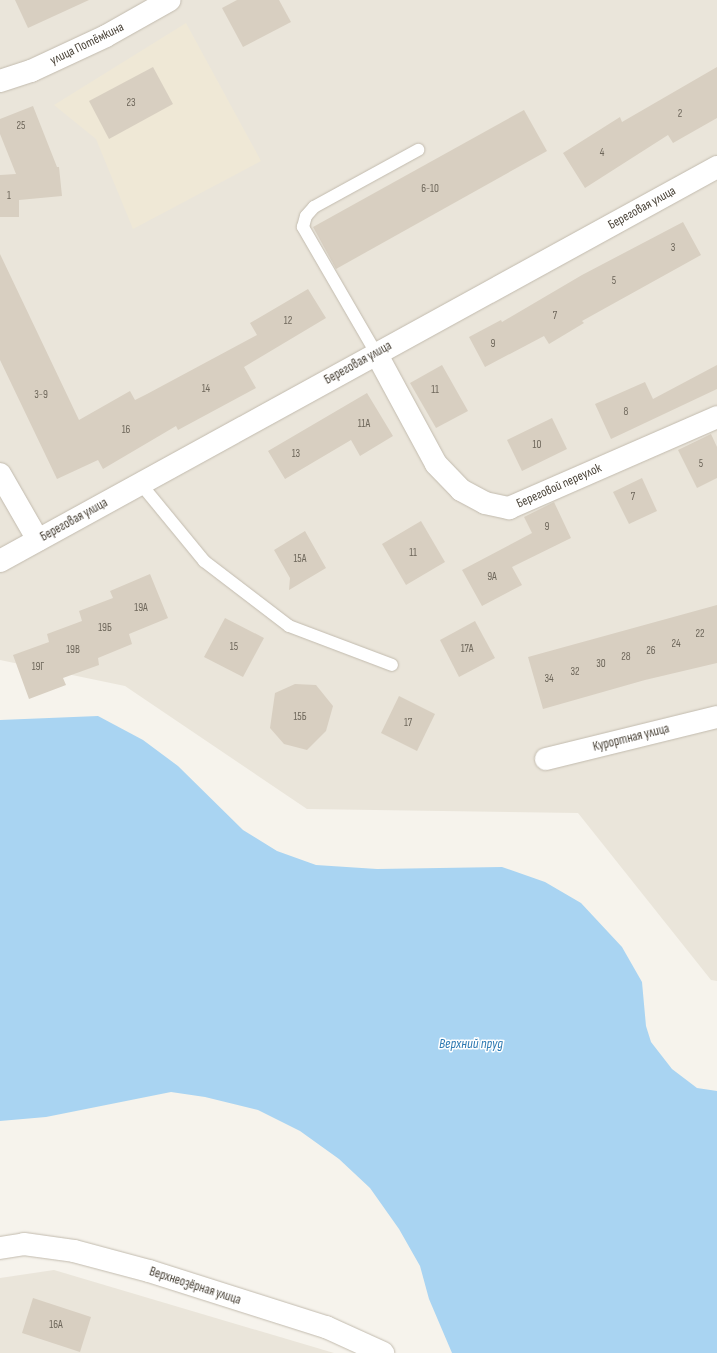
<!DOCTYPE html>
<html>
<head>
<meta charset="utf-8">
<style>
	body { margin:0 }
	#map { position:relative; width:717px; height:1353px; overflow:hidden; background:#f6f3ec; font-family:"Sofia Sans Condensed",sans-serif }
	div>[style] { position:absolute }
	.residential>* { inset:0; background:#eae5da }
	.education>* { inset:0; background:#efe8d6 }
	.water>* { inset:0; background:#a9d4f2 }
	.building>* { inset:0; background:#d8cfc1 }
	.roads { filter:drop-shadow(0 0 1px #c2bbae) drop-shadow(0 0 1px #c2bbae) }
	.service>* { height:12px; margin:-6px; padding:0 6px; transform-origin:6px; border-radius:6px; background:#fff }
	.minor>* { height:22px; margin:-11px; padding:0 11px; transform-origin:11px; border-radius:11px; background:#fff }
	.tertiary>* { height:22px; margin:-11px; padding:0 11px; transform-origin:11px; border-radius:11px; background:#fff }
	span { translate:-50% -50%; white-space:nowrap; text-align:center; line-height:1.15; -webkit-text-stroke:3px #fff; paint-order:stroke }
	.number-label { font-size:11px; color:#6e675b }
	.number-label span { -webkit-text-stroke-width:0 }
	.street-label { font-size:13px; color:#4b4439 }
	.water-label { font-size:14px; color:#2e7ab2; font-style:italic }
</style>
</head>
<body>
<div id="map">
	<div class="residential">
		<div style="clip-path:polygon(0 0,717px 0,717px 981px,711px 980px,578px 813px,307px 809px,125px 686px,0 660px)"></div>
		<div style="clip-path:polygon(54px 1270px,334px 1353px,0 1353px,0 1278px)"></div>
	</div>
	<div class="education">
		<div style="clip-path:polygon(186px 23px,261px 161px,133px 229px,96px 139px,54px 105px)"></div>
	</div>
	<div class="water">
		<div style="clip-path:polygon(98px 716px,143px 740px,178px 766px,243px 830px,277px 851px,316px 865px,377px 869px,502px 867px,545px 882px,581px 903px,622px 947px,642px 982px,646px 1026px,651px 1042px,672px 1069px,697px 1088px,717px 1091px,717px 1353px,452px 1353px,429px 1299px,420px 1266px,399px 1229px,370px 1188px,339px 1159px,300px 1131px,258px 1110px,205px 1097px,171px 1092px,46px 1117px,0 1121px,0 720px)"></div>
	</div>
	<div class="building">
		<div style="clip-path:polygon(15px 0,89px 0,28px 28px)"></div>
		<div style="clip-path:polygon(237px 0,279px 0,291px 22px,243px 47px,222px 8px)"></div>
		<div style="clip-path:polygon(153px 67px,173px 104px,109px 139px,89px 101px)"></div>
		<div style="clip-path:polygon(717px 67px,717px 118px,673px 143px,668px 135px,585px 188px,563px 153px,620px 117px,622px 122px)"></div>
		<div style="clip-path:polygon(33px 106px,57px 167px,59px 167px,62px 196px,19px 200px,19px 217px,0 217px,0 175px,16px 174px,0 134px,0 119px)"></div>
		<div style="clip-path:polygon(524px 110px,547px 151px,336px 269px,313px 227px)"></div>
		<div style="clip-path:polygon(683px 222px,701px 255px,582px 321px,584px 323px,549px 344px,544px 336px,485px 367px,469px 337px,501px 320px,502px 322px,582px 275px)"></div>
		<div style="clip-path:polygon(0 254px,79px 420px,130px 391px,135px 400px,147px 394px,257px 335px,250px 323px,308px 289px,326px 318px,244px 367px,256px 388px,178px 430px,176px 426px,103px 469px,98px 460px,57px 479px,0 360px)"></div>
		<div style="clip-path:polygon(442px 365px,468px 411px,436px 428px,410px 383px)"></div>
		<div style="clip-path:polygon(717px 365px,717px 389px,611px 439px,595px 404px,645px 382px,653px 399px)"></div>
		<div style="clip-path:polygon(367px 393px,393px 436px,360px 456px,351px 440px,285px 479px,268px 451px)"></div>
		<div style="clip-path:polygon(552px 418px,567px 449px,522px 471px,507px 440px)"></div>
		<div style="clip-path:polygon(711px 434px,717px 447px,717px 478px,697px 488px,678px 450px)"></div>
		<div style="clip-path:polygon(642px 478px,657px 511px,629px 524px,613px 492px)"></div>
		<div style="clip-path:polygon(554px 502px,571px 538px,512px 567px,522px 585px,482px 606px,462px 570px,532px 533px,524px 517px)"></div>
		<div style="clip-path:polygon(421px 521px,445px 562px,406px 585px,382px 544px)"></div>
		<div style="clip-path:polygon(305px 531px,326px 568px,289px 590px,290px 578px,274px 550px)"></div>
		<div style="clip-path:polygon(150px 574px,168px 618px,129px 634px,132px 644px,98px 658px,99px 665px,63px 678px,66px 685px,29px 699px,13px 655px,49px 642px,47px 634px,82px 621px,79px 611px,113px 598px,110px 591px)"></div>
		<div style="clip-path:polygon(717px 605px,717px 663px,645px 680px,543px 709px,528px 657px)"></div>
		<div style="clip-path:polygon(225px 618px,264px 638px,243px 677px,204px 657px)"></div>
		<div style="clip-path:polygon(475px 621px,495px 658px,459px 677px,440px 640px)"></div>
		<div style="clip-path:polygon(295px 684px,316px 685px,333px 706px,326px 731px,307px 750px,284px 744px,270px 728px,275px 693px)"></div>
		<div style="clip-path:polygon(399px 696px,435px 714px,417px 751px,381px 733px)"></div>
		<div style="clip-path:polygon(33px 1298px,91px 1317px,80px 1352px,22px 1333px)"></div>
	</div>
	<div class="roads">
		<div class="service">
			<div style="left:376px;top:353px;width:146px;rotate:-120.1deg"></div>
			<div style="left:303px;top:227px;width:11px;rotate:-75deg"></div>
			<div style="left:306px;top:216px;width:12px;rotate:-48deg"></div>
			<div style="left:314px;top:207px;width:119px;rotate:-28.7deg"></div>
			<div style="left:140px;top:483px;width:101px;rotate:50.6deg"></div>
			<div style="left:204px;top:561px;width:107px;rotate:37.4deg"></div>
			<div style="left:289px;top:626px;width:110px;rotate:20.7deg"></div>
		</div>
		<div class="minor">
			<div style="left:0;top:81px;width:33px;rotate:-18deg"></div>
			<div style="left:31px;top:71px;width:83px;rotate:-25deg"></div>
			<div style="left:106px;top:36px;width:73px;rotate:-29.4deg"></div>
			<div style="left:376px;top:353px;width:126px;rotate:61.6deg"></div>
			<div style="left:436px;top:464px;width:36px;rotate:46deg"></div>
			<div style="left:461px;top:490px;width:27px;rotate:28deg"></div>
			<div style="left:485px;top:503px;width:25px;rotate:12deg"></div>
			<div style="left:509px;top:508px;width:227px;rotate:-23.6deg"></div>
			<div style="left:0;top:474px;width:76px;rotate:60.1deg"></div>
			<div style="left:0;top:561px;width:818px;rotate:-28.79deg"></div>
			<div style="left:546px;top:759px;width:176px;rotate:-13.8deg"></div>
		</div>
		<div class="tertiary">
			<div style="left:0;top:1248px;width:24px;rotate:-9deg"></div>
			<div style="left:24px;top:1244px;width:50px;rotate:8deg"></div>
			<div style="left:74px;top:1251px;width:78px;rotate:14.9deg"></div>
			<div style="left:149px;top:1271px;width:186px;rotate:17.6deg"></div>
			<div style="left:326px;top:1327px;width:63px;rotate:24.5deg"></div>
		</div>
	</div>
	<div class="number-label">
		<span style="left:131px;top:103px">23</span>
		<span style="left:680px;top:114px">2</span>
		<span style="left:21px;top:126px">25</span>
		<span style="left:602px;top:153px">4</span>
		<span style="left:430px;top:189px">6-10</span>
		<span style="left:9px;top:196px">1</span>
		<span style="left:673px;top:248px">3</span>
		<span style="left:614px;top:281px">5</span>
		<span style="left:555px;top:316px">7</span>
		<span style="left:288px;top:321px">12</span>
		<span style="left:493px;top:344px">9</span>
		<span style="left:206px;top:389px">14</span>
		<span style="left:435px;top:390px">11</span>
		<span style="left:41px;top:395px">3-9</span>
		<span style="left:626px;top:412px">8</span>
		<span style="left:364px;top:424px">11А</span>
		<span style="left:126px;top:430px">16</span>
		<span style="left:537px;top:445px">10</span>
		<span style="left:296px;top:454px">13</span>
		<span style="left:701px;top:464px">5</span>
		<span style="left:633px;top:497px">7</span>
		<span style="left:547px;top:527px">9</span>
		<span style="left:413px;top:553px">11</span>
		<span style="left:300px;top:559px">15А</span>
		<span style="left:492px;top:577px">9А</span>
		<span style="left:141px;top:608px">19А</span>
		<span style="left:105px;top:628px">19Б</span>
		<span style="left:700px;top:634px">22</span>
		<span style="left:676px;top:644px">24</span>
		<span style="left:234px;top:647px">15</span>
		<span style="left:467px;top:649px">17А</span>
		<span style="left:73px;top:650px">19В</span>
		<span style="left:651px;top:651px">26</span>
		<span style="left:626px;top:657px">28</span>
		<span style="left:601px;top:664px">30</span>
		<span style="left:38px;top:667px">19Г</span>
		<span style="left:575px;top:672px">32</span>
		<span style="left:549px;top:679px">34</span>
		<span style="left:300px;top:717px">15Б</span>
		<span style="left:408px;top:723px">17</span>
		<span style="left:56px;top:1325px">16А</span>
	</div>
	<div class="street-label">
		<span style="left:87px;top:44px;rotate:-26deg">улица Потёмкина</span>
		<span style="left:642px;top:208px;rotate:-29deg">Береговая улица</span>
		<span style="left:358px;top:363px;rotate:-29deg">Береговая улица</span>
		<span style="left:559px;top:486px;rotate:-24deg">Береговой переулок</span>
		<span style="left:74px;top:520px;rotate:-29deg">Береговая улица</span>
		<span style="left:631px;top:738px;rotate:-14deg">Курортная улица</span>
		<span style="left:195px;top:1286px;rotate:18deg">Верхнеозёрная улица</span>
	</div>
	<div class="water-label">
		<span style="left:471px;top:1044px">Верхний пруд</span>
	</div>
</div>
</body>
</html>
